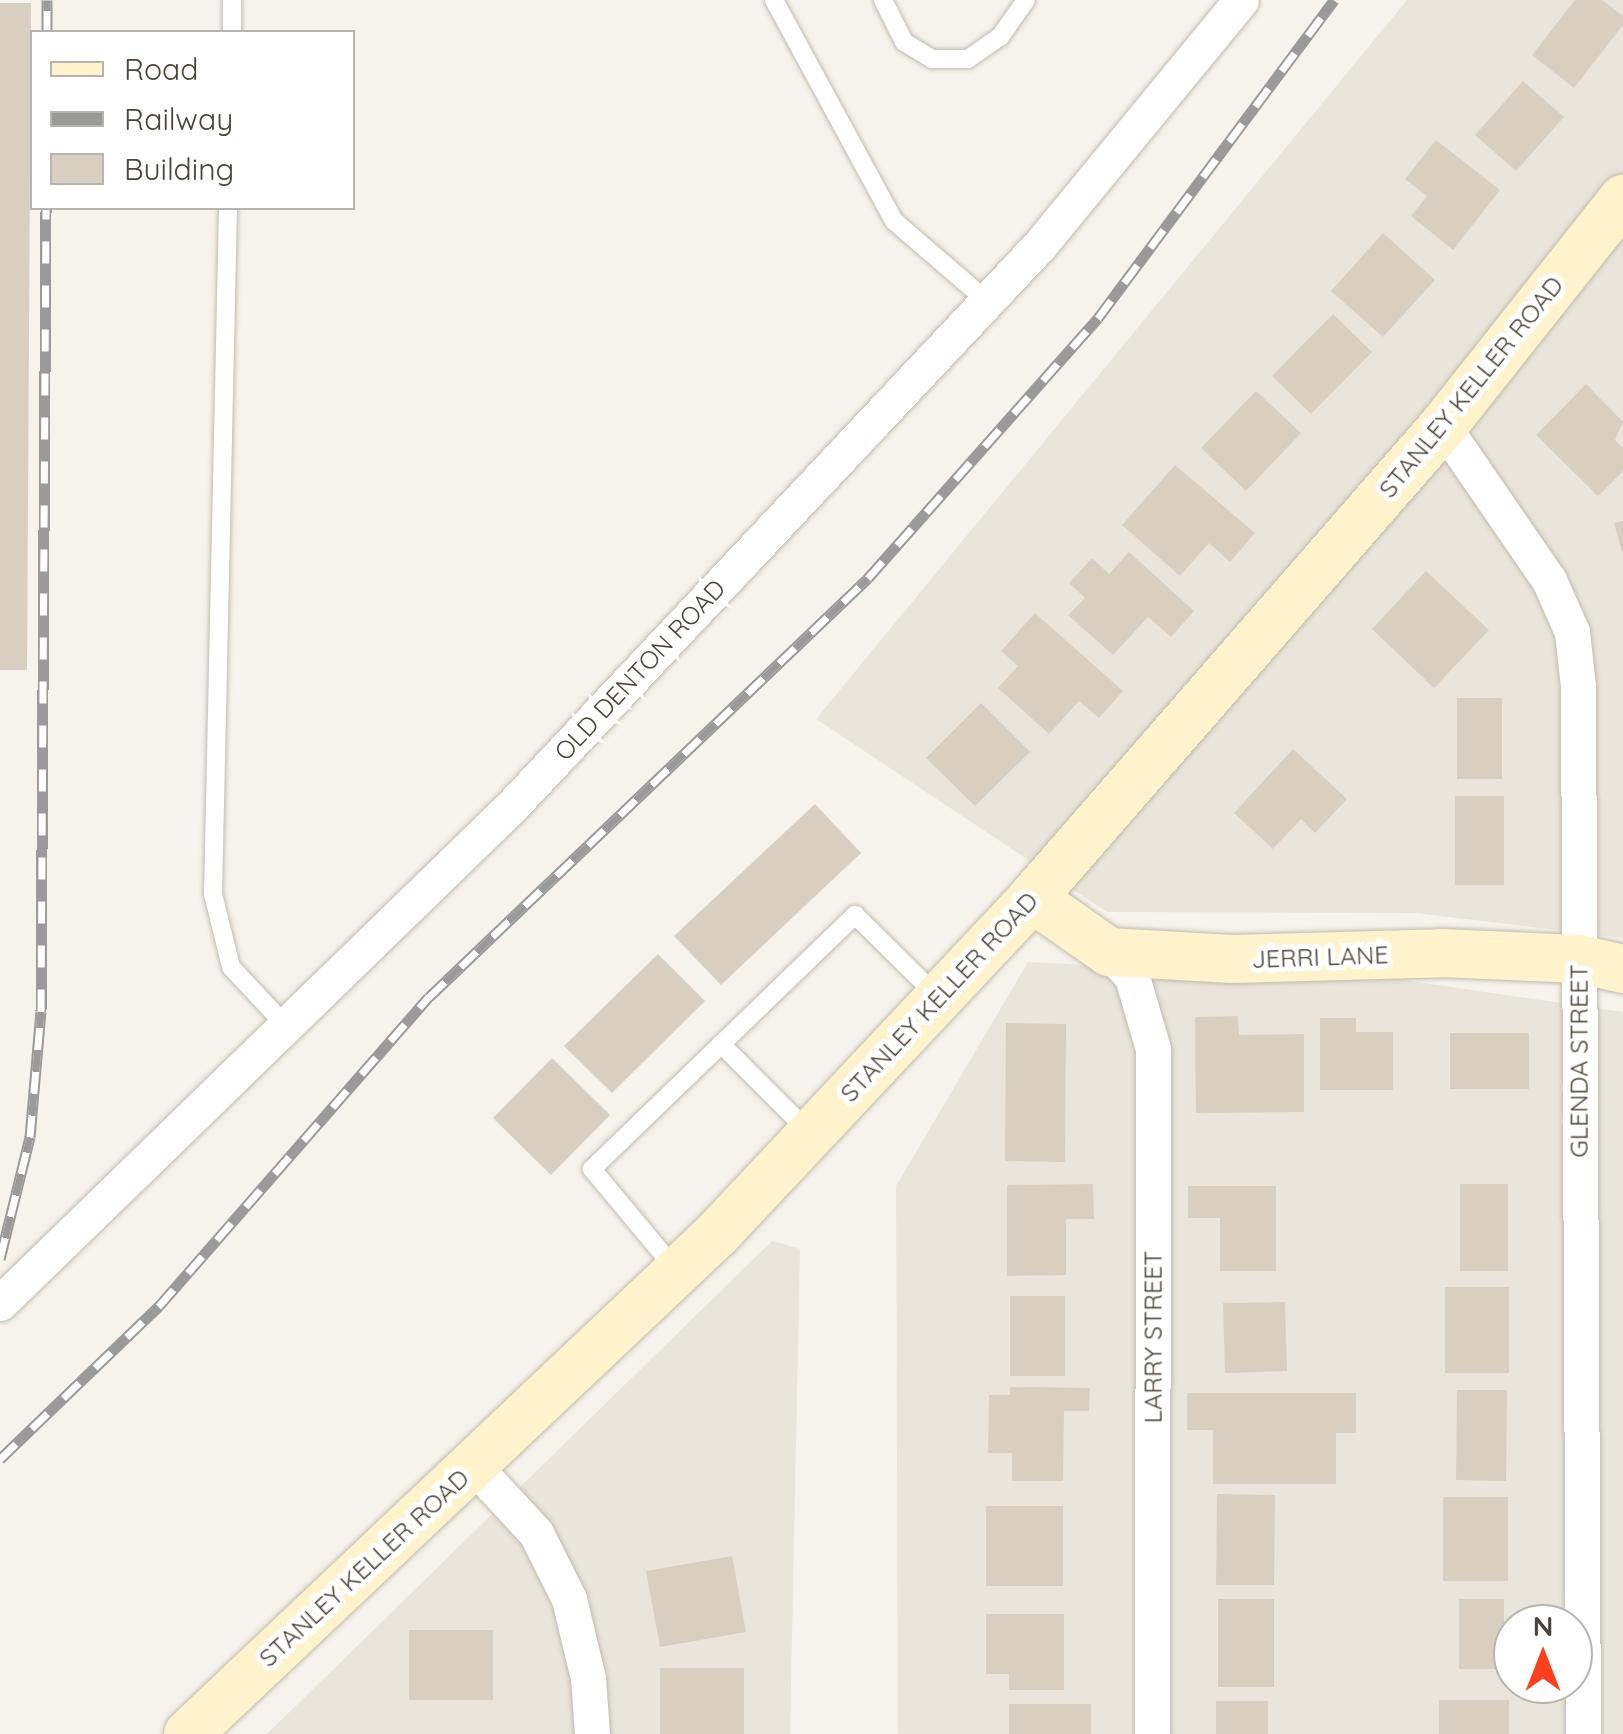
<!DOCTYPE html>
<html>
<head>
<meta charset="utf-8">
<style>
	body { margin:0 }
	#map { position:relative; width:1623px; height:1734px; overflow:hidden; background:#f6f3ec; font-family:Quicksand,sans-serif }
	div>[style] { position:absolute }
	.residential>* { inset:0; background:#eae5da }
	.building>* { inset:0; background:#d8cfc1 }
	.roads { filter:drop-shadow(0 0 2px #c2bbae) drop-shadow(0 0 2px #c2bbae) }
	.lane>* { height:18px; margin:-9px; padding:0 9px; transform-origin:9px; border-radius:9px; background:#fff }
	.street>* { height:35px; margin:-17.5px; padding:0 17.5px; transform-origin:17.5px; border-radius:17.5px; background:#fff }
	.secondary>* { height:48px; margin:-24px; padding:0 24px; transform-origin:24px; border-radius:24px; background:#fff3cd }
	.rail>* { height:11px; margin-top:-5.5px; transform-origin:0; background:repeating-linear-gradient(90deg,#fff 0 22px,#9a9a9a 0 44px); box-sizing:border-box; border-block:2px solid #9a9a9a }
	span { translate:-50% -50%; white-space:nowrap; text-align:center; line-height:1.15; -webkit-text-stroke:10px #fff; paint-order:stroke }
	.street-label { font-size:25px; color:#4b4439 }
	.legend { position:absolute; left:30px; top:30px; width:325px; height:180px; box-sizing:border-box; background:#fff; border:2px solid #b7b4b0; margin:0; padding:12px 18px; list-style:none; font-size:30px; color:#4b4439 }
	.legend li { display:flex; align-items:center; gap:20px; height:50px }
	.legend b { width:50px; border:2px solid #b7b4b0 }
	.north { position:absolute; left:1493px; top:1604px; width:100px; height:100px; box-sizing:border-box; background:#fff; border:2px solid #b7b4b0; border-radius:50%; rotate:0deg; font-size:28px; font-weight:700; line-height:40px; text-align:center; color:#4b4439 }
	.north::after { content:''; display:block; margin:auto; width:35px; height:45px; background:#fc3f1d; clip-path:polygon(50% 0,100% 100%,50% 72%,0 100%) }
</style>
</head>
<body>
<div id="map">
	<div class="residential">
		<div style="clip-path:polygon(1407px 0,1623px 0,1623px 938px,1415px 913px,1107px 912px,816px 719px)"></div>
		<div style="clip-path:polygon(evenodd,1028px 962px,1403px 980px,1623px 1012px,1623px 1734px,898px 1734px,896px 1186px,1028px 962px,1513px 1624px,1573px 1624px,1573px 1684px,1513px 1684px,1513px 1624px)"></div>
		<div style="clip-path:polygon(772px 1241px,800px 1249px,790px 1734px,267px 1734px)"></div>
	</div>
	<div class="building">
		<div style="clip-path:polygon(1575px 0,1602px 0,1623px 16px,1623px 25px,1574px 88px,1532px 55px)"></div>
		<div style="clip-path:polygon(0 3px,31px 3px,27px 670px,0 670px)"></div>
		<div style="clip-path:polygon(1523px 81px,1564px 117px,1516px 171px,1475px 135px)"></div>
		<div style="clip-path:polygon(1436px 140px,1500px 190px,1453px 250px,1411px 216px,1427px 196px,1405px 179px)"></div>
		<div style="clip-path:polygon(1383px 233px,1435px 280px,1383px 337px,1331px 291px)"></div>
		<div style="clip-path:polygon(1333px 314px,1372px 352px,1311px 414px,1272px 376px)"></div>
		<div style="clip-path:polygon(1586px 384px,1623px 422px,1615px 440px,1623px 448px,1623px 471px,1598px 496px,1536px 435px)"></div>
		<div style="clip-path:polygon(1256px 391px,1301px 433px,1246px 491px,1201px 448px)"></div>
		<div style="clip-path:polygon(1175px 465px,1255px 533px,1230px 562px,1209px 543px,1180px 576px,1122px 525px)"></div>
		<div style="clip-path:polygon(1623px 521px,1623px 551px,1622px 552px,1614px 523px)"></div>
		<div style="clip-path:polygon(1129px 552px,1194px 611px,1171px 637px,1148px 617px,1113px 655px,1068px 615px,1085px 598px,1069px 583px,1092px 558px,1109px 574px)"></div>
		<div style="clip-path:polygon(1426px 571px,1489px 630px,1434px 688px,1372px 629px)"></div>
		<div style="clip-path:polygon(1035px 613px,1123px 691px,1099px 718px,1079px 701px,1049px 734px,998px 688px,1018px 666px,1001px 651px)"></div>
		<div style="clip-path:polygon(1457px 698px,1502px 698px,1502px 779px,1457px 779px)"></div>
		<div style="clip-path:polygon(981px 703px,1030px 752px,975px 806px,926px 758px)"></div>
		<div style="clip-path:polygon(1293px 749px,1347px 799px,1315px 833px,1301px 819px,1273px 849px,1234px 813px)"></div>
		<div style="clip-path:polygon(1455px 796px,1504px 796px,1504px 885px,1455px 885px)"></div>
		<div style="clip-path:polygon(815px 804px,861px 853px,721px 985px,674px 936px)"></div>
		<div style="clip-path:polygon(658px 954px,705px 1001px,612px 1093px,564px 1046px)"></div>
		<div style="clip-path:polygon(1238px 1016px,1239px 1035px,1304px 1034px,1304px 1112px,1196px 1113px,1195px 1017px)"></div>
		<div style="clip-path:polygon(1320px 1018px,1356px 1018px,1356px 1032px,1393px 1032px,1393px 1090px,1320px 1090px)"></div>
		<div style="clip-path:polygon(1006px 1023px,1066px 1024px,1065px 1162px,1005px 1161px)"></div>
		<div style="clip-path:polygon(1450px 1033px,1529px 1033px,1529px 1089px,1450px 1089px)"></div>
		<div style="clip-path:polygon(552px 1058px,610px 1115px,551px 1175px,493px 1118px)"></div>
		<div style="clip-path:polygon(1093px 1184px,1094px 1219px,1066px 1219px,1066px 1275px,1007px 1276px,1007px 1185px)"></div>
		<div style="clip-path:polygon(1460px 1184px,1508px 1184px,1508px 1271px,1460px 1271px)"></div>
		<div style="clip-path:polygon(1188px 1186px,1276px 1186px,1276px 1271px,1220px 1271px,1220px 1218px,1188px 1218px)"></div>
		<div style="clip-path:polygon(1445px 1287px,1509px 1287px,1509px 1373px,1445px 1373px)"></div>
		<div style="clip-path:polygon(1010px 1296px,1065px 1296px,1065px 1376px,1010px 1376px)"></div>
		<div style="clip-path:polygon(1285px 1302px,1287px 1371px,1225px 1373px,1223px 1303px)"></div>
		<div style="clip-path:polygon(1010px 1387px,1090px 1388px,1089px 1411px,1064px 1411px,1063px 1481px,1012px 1481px,1012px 1453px,988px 1453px,989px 1395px,1010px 1395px)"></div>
		<div style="clip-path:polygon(1457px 1390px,1507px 1390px,1506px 1481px,1456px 1480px)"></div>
		<div style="clip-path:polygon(1187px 1393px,1356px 1393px,1356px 1433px,1336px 1433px,1336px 1484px,1213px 1484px,1213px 1430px,1187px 1430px)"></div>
		<div style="clip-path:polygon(1217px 1494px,1275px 1495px,1274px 1585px,1216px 1585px)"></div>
		<div style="clip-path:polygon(1443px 1497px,1508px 1497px,1508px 1581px,1443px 1581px)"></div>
		<div style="clip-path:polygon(986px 1506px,1063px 1506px,1063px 1586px,986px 1586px)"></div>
		<div style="clip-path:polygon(732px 1556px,746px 1632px,660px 1647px,646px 1571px)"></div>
		<div style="clip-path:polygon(1218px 1599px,1274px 1599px,1274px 1687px,1218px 1687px)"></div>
		<div style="clip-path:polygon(1459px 1599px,1504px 1599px,1504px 1669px,1459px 1669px)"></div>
		<div style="clip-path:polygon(986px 1614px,1064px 1614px,1064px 1690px,1009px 1690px,1009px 1674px,986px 1674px)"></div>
		<div style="clip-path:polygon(409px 1630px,493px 1630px,493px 1700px,409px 1700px)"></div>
		<div style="clip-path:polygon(660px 1668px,744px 1668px,744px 1734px,660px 1734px)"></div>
		<div style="clip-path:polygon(1439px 1700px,1509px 1700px,1509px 1734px,1439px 1734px)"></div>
		<div style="clip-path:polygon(1216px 1701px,1268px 1701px,1268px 1734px,1216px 1734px)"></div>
		<div style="clip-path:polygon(1009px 1704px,1091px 1704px,1091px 1734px,1009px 1734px)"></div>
	</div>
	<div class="roads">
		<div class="lane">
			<div style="left:774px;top:0;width:251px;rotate:61.5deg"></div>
			<div style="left:894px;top:221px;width:123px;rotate:40.7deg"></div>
			<div style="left:883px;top:0;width:47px;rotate:63.4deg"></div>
			<div style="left:904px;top:42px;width:33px;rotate:31deg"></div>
			<div style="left:932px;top:59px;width:36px"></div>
			<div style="left:968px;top:59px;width:39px;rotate:-35deg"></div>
			<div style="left:1000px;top:37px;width:45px;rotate:-54.9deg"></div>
			<div style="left:232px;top:32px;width:32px;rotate:-90deg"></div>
			<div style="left:228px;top:208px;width:686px;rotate:91.25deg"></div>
			<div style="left:213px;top:894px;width:75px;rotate:76.1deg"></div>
			<div style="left:231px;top:967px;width:82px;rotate:47deg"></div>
			<div style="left:721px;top:1044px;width:124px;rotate:45deg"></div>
			<div style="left:677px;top:1271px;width:133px;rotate:-129.8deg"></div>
			<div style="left:592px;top:1169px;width:366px;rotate:-44deg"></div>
			<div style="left:855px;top:915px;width:115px;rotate:44.6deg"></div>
		</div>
		<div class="street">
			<div style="left:1443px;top:426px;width:187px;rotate:55.5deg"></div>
			<div style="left:1549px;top:580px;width:57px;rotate:66.1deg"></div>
			<div style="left:1572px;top:632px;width:54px;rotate:83.7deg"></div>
			<div style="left:1578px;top:686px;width:1048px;rotate:89.73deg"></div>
			<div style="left:1109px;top:952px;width:34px;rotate:47deg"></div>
			<div style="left:1132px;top:977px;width:75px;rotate:73.7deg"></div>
			<div style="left:1153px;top:1049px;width:685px;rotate:90.08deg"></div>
			<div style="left:0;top:1303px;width:712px;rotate:-44.15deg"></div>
			<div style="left:511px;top:807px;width:770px;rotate:-46.74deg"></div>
			<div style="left:1039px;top:246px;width:318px;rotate:-50.6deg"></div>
			<div style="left:473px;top:1465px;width:93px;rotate:47.2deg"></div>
			<div style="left:536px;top:1533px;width:74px;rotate:63.4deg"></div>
			<div style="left:569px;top:1599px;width:81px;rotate:76.5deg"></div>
			<div style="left:588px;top:1678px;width:56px;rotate:85.9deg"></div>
		</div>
		<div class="secondary">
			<div style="left:1032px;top:898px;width:94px;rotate:35deg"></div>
			<div style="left:1109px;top:952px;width:123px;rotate:3.3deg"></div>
			<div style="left:1232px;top:959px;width:210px;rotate:-1.6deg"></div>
			<div style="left:1442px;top:953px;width:137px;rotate:2.5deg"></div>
			<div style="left:1579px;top:959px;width:45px;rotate:12.8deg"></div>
			<div style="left:188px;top:1734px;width:728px;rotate:-43.39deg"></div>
			<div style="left:717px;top:1234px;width:461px;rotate:-46.8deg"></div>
			<div style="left:1032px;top:898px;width:626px;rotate:-48.95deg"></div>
			<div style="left:1443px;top:426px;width:290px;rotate:-51.6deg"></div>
		</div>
	</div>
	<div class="rail">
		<div style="left:47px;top:32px;width:32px;rotate:-90deg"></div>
		<div style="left:0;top:1259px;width:126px;rotate:-76.2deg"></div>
		<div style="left:30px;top:1137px;width:126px;rotate:-85deg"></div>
		<div style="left:41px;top:1011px;width:803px;rotate:-89.64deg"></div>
		<div style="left:0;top:1459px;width:221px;rotate:-43.9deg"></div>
		<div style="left:159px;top:1306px;width:410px;rotate:-48.9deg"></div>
		<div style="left:429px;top:997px;width:607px;rotate:-43.66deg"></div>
		<div style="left:868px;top:578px;width:347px;rotate:-48.5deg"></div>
		<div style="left:1098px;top:318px;width:396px;rotate:-53.4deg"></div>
	</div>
	<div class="street-label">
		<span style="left:1471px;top:387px;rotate:-51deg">STANLEY KELLER ROAD</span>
		<span style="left:640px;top:670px;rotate:-47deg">OLD DENTON ROAD</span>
		<span style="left:1320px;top:957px;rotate:-2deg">JERRI LANE</span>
		<span style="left:939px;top:997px;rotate:-47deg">STANLEY KELLER ROAD</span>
		<span style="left:1579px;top:1061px;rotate:-90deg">GLENDA STREET</span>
		<span style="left:1153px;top:1337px;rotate:-90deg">LARRY STREET</span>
		<span style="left:364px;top:1568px;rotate:-43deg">STANLEY KELLER ROAD</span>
	</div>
	<ul class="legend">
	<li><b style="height:12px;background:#fff3cd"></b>Road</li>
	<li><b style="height:12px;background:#9a9a9a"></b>Railway</li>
	<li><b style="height:28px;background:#d8cfc1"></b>Building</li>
	</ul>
	<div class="north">N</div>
</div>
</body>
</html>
